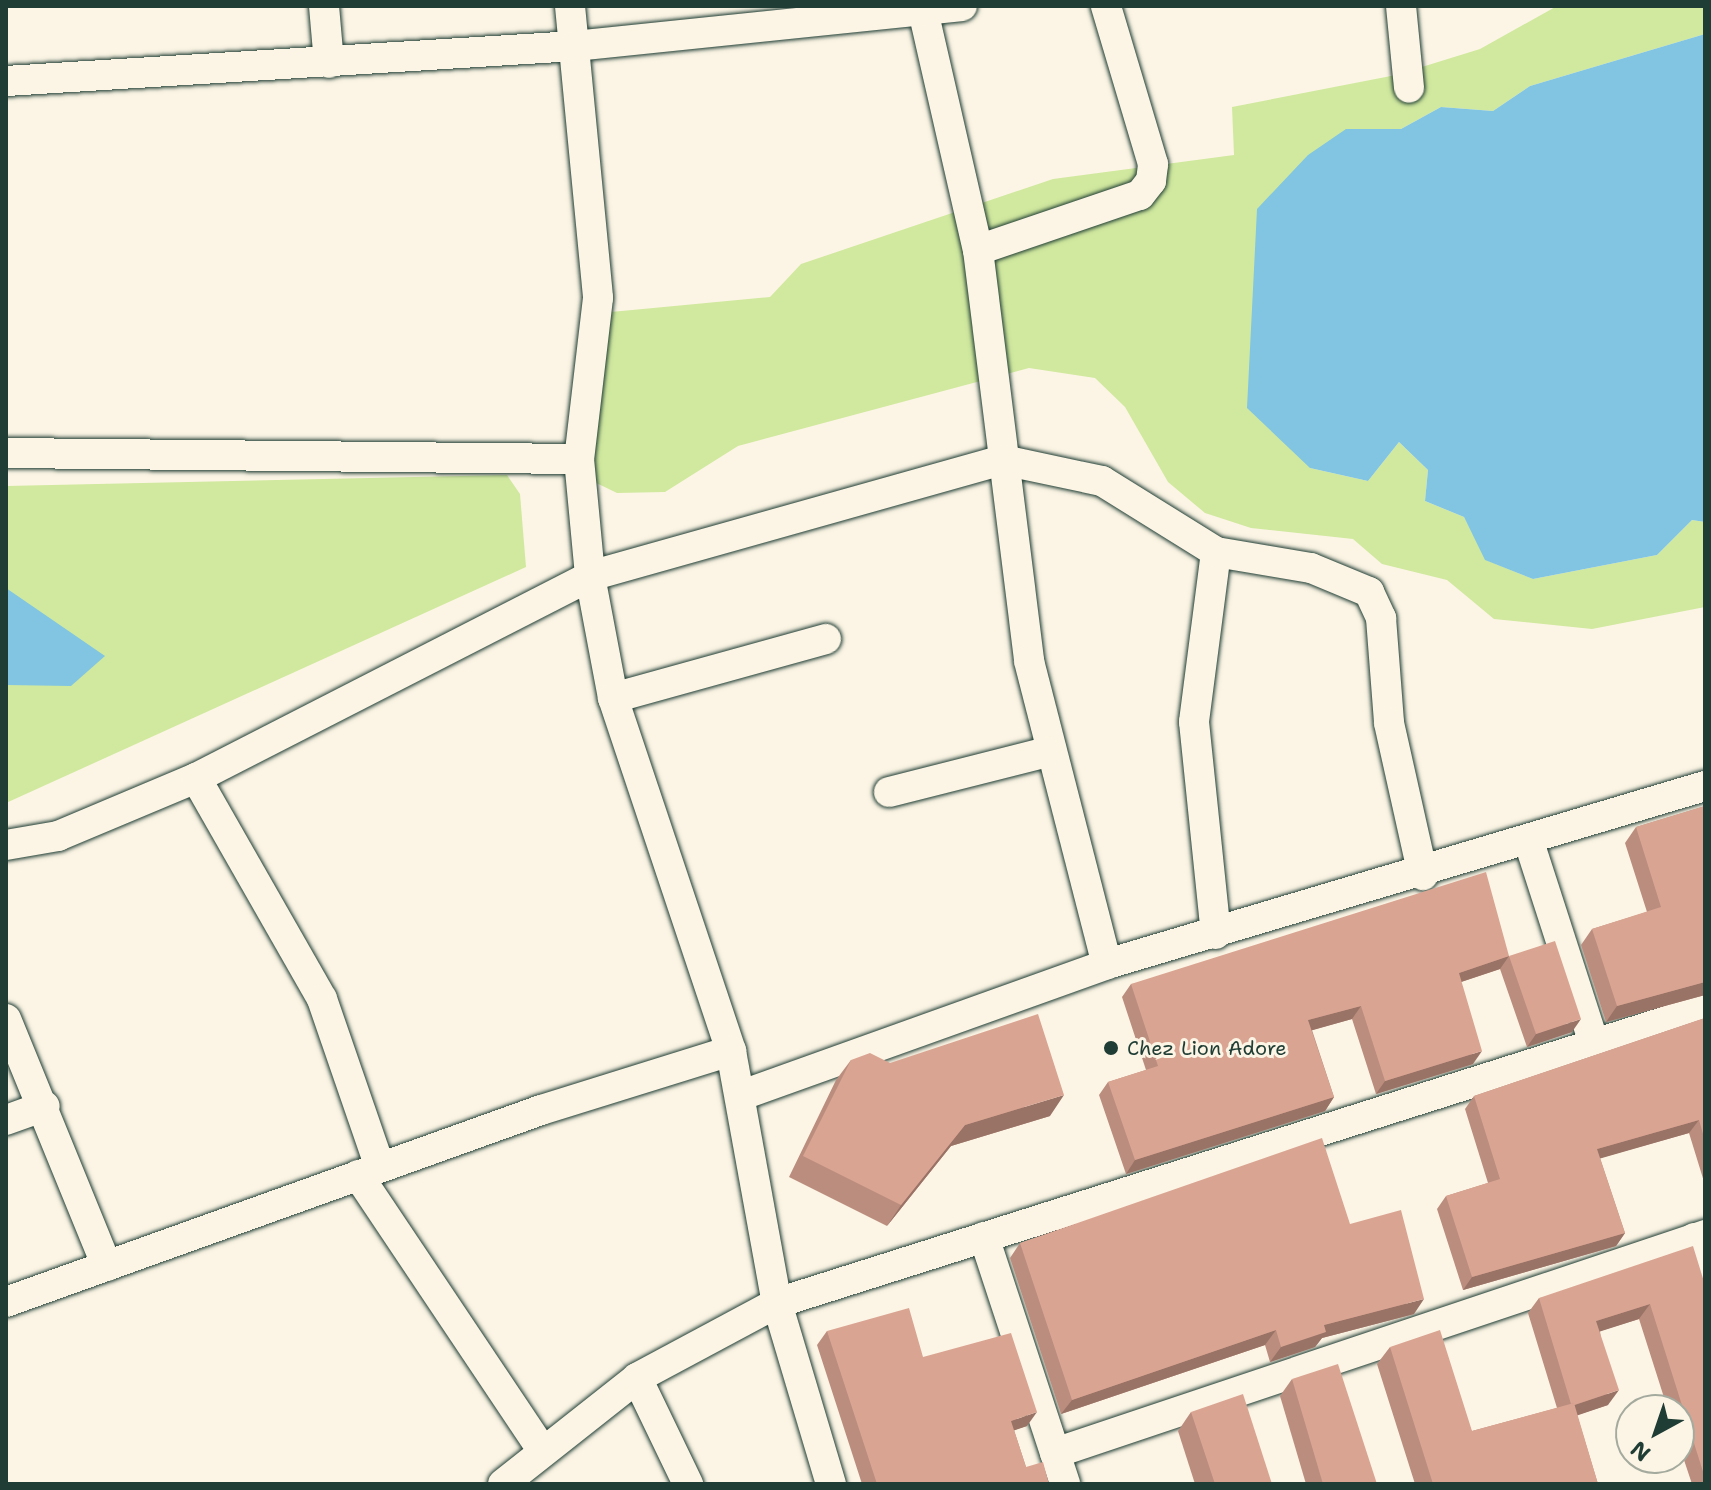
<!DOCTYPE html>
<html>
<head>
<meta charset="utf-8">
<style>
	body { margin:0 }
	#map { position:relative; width:1711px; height:1490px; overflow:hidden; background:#fcf5e5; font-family:"Shantell Sans",sans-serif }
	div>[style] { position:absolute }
	.green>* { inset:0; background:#d1e99f }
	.water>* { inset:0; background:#81c5e2 }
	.roads { filter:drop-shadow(0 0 2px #1f3d34) drop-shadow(0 0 2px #1f3d34) }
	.street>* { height:30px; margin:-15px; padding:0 15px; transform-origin:15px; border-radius:15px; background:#fcf5e5 }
	.wall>* { inset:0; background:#bb8d7e }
	.shaded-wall>* { inset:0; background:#997366 }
	.building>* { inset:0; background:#daa492 }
	.dots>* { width:22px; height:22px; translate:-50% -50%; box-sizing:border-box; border:4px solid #fcf5e5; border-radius:50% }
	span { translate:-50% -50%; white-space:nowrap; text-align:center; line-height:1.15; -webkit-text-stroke:6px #fcf5e5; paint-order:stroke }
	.poi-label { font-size:20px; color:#1f3d34 }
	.left { translate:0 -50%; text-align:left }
	.frame { position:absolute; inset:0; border:8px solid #1f3d34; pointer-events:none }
	.north { position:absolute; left:1615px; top:1394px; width:80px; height:80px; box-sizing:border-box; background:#fcf5e5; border:2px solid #a4ab9e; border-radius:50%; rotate:220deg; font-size:22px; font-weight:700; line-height:32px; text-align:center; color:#1f3d34 }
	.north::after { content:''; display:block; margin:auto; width:28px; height:36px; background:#1f3d34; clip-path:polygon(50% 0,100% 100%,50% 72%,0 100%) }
</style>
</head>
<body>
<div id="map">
	<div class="green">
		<div style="clip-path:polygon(1557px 6px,1705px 6px,1705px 34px,1530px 86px,1493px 111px,1441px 107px,1401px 129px,1346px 129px,1310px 468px,1368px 481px,1399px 442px,1428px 470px,1425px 501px,1464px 517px,1486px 560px,1533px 579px,1657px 555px,1692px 520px,1705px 522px,1705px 607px,1592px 629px,1494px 619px,1447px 580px,1382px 564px,1353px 539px,1251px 528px,1205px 513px,1168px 482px,1125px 407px,1095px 378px,1029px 368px,738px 446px,665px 492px,617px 493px,586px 478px,611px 312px,770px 297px,801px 264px,1053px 179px,1234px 155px,1232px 107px,1396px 75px,1480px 49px)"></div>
		<div style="clip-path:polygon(507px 475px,520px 494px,526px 567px,6px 803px,6px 486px)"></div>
	</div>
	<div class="water">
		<div style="clip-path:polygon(1705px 34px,1705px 522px,1692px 520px,1657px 555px,1533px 579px,1485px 560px,1464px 517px,1425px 501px,1428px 470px,1399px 442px,1368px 481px,1310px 468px,1247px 408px,1257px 209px,1308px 155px,1346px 129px,1401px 129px,1441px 107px,1493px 111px,1530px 86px)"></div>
		<div style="clip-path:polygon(6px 588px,105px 656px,71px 686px,6px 685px)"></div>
	</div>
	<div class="roads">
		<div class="street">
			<div style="left:324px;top:6px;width:57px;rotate:85deg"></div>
			<div style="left:570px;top:6px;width:293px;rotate:84.5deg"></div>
			<div style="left:598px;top:298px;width:162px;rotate:96.7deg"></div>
			<div style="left:579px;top:459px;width:118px;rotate:84.6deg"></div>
			<div style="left:590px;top:576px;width:124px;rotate:79.3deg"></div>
			<div style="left:613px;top:698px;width:372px;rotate:71.5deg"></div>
			<div style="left:731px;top:1051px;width:256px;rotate:79.7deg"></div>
			<div style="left:777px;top:1303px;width:189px;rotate:73.4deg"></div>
			<div style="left:922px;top:6px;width:250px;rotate:77.1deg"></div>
			<div style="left:978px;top:250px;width:414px;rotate:82.9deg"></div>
			<div style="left:1029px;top:661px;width:313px;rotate:75.6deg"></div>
			<div style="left:1401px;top:6px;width:82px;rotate:84.4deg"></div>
			<div style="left:6px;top:81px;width:570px;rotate:-3.52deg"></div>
			<div style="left:575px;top:46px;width:389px;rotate:-5.9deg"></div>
			<div style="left:978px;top:250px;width:171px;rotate:-18.8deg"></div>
			<div style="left:1140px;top:195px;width:18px;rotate:-52deg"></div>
			<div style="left:1151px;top:181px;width:17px;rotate:-83deg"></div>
			<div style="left:1153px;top:164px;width:165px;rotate:-106.6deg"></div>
			<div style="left:6px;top:453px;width:573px;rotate:0.6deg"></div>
			<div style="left:1216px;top:552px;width:171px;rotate:97.4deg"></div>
			<div style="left:1194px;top:722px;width:213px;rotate:84.1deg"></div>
			<div style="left:613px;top:698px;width:221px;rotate:-15.5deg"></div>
			<div style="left:196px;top:778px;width:254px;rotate:60.3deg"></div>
			<div style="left:322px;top:999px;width:178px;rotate:71deg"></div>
			<div style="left:889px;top:792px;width:163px;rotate:-14.2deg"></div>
			<div style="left:1529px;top:842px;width:211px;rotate:72.1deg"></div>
			<div style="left:6px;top:845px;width:53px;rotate:-9.8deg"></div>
			<div style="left:58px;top:836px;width:150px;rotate:-22.8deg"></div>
			<div style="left:196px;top:778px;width:443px;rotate:-27.1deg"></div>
			<div style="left:590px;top:576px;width:429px;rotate:-15.7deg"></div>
			<div style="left:1003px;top:460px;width:101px;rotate:12deg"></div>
			<div style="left:1102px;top:481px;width:134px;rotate:31.9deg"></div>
			<div style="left:1216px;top:552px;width:96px;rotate:9.6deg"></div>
			<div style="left:1311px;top:568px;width:63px;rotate:22.5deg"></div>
			<div style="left:1369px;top:592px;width:29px;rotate:65deg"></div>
			<div style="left:1381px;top:618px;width:105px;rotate:85.6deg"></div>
			<div style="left:1389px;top:723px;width:156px;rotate:77.4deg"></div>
			<div style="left:6px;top:1019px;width:267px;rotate:67.8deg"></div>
			<div style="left:742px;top:1095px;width:388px;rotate:-19.7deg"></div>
			<div style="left:1107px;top:964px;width:624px;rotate:-16.58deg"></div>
			<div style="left:6px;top:1120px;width:41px;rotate:-19.7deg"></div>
			<div style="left:358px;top:1175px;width:331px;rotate:56.2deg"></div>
			<div style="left:984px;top:1237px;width:260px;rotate:71.8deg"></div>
			<div style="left:1694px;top:1238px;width:37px;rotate:73deg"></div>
			<div style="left:6px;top:1302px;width:568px;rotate:-19.74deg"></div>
			<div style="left:541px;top:1110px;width:199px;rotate:-17.3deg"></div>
			<div style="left:637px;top:1378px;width:118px;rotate:64.3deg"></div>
			<div style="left:1055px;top:1453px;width:686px;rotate:-18.54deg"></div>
			<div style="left:503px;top:1484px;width:171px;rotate:-38.3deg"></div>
			<div style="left:637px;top:1378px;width:159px;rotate:-28.2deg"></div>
			<div style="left:777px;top:1303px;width:973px;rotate:-17.58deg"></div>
		</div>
	</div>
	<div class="wall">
		<div style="clip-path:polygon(1705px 806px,1705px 995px,1606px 1022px,1581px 945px,1592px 929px,1647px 912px,1625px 843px,1636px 827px)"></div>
		<div style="clip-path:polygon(1509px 956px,1572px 1032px,1527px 1047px,1500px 969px,1461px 982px,1473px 1064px,1376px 1094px,1352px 1019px,1312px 1030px,1334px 1097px,1325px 1111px,1126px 1174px,1099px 1095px,1108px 1082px,1146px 1070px,1122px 997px,1131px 984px)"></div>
		<div style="clip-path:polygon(1705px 1018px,1705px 1185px,1689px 1133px,1600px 1158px,1625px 1233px,1616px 1246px,1463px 1290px,1437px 1209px,1446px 1196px,1488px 1183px,1465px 1109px,1474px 1096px)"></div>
		<div style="clip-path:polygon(851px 1060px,890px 1063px,1050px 1116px,951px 1146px,887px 1226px,789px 1177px,836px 1080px)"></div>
		<div style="clip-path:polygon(1350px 1224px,1414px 1314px,1322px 1338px,1315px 1347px,1270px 1362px,1265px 1345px,1061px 1414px,1010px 1258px,1020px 1243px)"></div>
		<div style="clip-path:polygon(1705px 1285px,1705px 1484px,1692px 1484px,1679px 1445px,1679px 1410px,1668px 1410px,1639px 1319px,1600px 1331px,1608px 1405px,1577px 1415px,1598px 1484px,1415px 1484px,1377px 1364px,1390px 1347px,1472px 1431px,1557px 1408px,1528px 1313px,1539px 1298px)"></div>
		<div style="clip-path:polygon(827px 1331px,923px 1357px,1027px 1426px,1014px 1430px,1026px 1467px,1049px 1484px,862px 1484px,817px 1345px)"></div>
		<div style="clip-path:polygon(1292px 1379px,1377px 1484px,1306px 1484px,1280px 1396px)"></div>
		<div style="clip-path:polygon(1191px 1412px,1272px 1484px,1195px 1484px,1178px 1431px)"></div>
	</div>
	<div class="shaded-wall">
		<div style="clip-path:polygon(1509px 956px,1500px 969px,1449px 986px,1459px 973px)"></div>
		<div style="clip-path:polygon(1705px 982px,1705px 995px,1606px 1022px,1617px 1006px)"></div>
		<div style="clip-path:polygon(1361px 1006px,1352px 1019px,1299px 1034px,1308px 1020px)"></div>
		<div style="clip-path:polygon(1581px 1019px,1572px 1032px,1527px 1047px,1536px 1034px)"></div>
		<div style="clip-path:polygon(1482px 1051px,1473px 1064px,1376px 1094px,1385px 1081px)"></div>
		<div style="clip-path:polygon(1064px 1095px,1050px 1116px,951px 1146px,887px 1226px,901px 1205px,965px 1125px)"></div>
		<div style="clip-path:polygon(1334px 1097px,1325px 1111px,1126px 1174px,1135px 1160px)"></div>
		<div style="clip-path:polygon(1699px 1120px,1689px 1133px,1588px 1162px,1597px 1149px)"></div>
		<div style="clip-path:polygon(1625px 1233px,1616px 1246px,1463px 1290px,1472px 1277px)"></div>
		<div style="clip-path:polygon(1424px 1299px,1414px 1314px,1322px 1338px,1315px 1347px,1270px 1362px,1281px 1347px,1324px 1325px)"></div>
		<div style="clip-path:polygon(1650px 1304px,1639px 1319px,1586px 1336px,1596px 1321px)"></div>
		<div style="clip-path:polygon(1276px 1330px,1265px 1345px,1061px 1414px,1072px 1400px)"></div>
		<div style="clip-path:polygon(1619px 1390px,1608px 1405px,1561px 1421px,1572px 1406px)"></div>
		<div style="clip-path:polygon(1037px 1412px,1027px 1426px,1001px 1435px,1011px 1421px)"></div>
	</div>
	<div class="building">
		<div style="clip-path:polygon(1705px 806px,1705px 982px,1617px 1006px,1592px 929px,1661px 907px,1636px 827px)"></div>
		<div style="clip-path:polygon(1486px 872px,1509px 956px,1459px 973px,1482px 1051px,1385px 1081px,1361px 1006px,1308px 1020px,1334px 1097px,1135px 1160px,1108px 1082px,1158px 1066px,1131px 984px)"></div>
		<div style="clip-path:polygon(1555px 941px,1581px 1019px,1536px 1034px,1509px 956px)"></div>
		<div style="clip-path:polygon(1038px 1014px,1064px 1095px,965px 1125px,901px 1205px,803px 1156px,851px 1060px,870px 1053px,890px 1063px)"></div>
		<div style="clip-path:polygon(1705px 1018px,1705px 1141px,1699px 1120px,1597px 1149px,1625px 1233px,1472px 1277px,1446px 1196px,1500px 1179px,1474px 1096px)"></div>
		<div style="clip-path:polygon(1322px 1138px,1350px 1224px,1401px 1210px,1424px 1299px,1324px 1325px,1326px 1332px,1281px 1347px,1276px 1330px,1072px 1400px,1020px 1243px)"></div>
		<div style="clip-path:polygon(1693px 1246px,1705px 1285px,1705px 1478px,1650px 1304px,1596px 1321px,1619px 1390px,1574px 1405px,1574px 1403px,1571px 1404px,1539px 1298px)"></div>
		<div style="clip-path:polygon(909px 1308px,923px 1357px,1011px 1333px,1037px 1412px,1011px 1421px,1026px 1467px,1043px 1462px,1049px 1484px,877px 1484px,827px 1331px)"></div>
		<div style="clip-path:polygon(1440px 1330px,1472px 1431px,1574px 1403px,1598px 1484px,1433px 1484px,1390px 1347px)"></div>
		<div style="clip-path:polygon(1338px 1364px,1377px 1484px,1323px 1484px,1292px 1379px)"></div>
		<div style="clip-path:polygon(1243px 1394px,1272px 1484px,1215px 1484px,1191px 1412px)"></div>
	</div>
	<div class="dots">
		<div style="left:1111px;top:1048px;background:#1f3d34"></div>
	</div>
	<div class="poi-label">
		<span class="left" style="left:1127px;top:1048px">Chez Lion Adore</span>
	</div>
	<div class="frame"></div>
	<div class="north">N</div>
</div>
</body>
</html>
